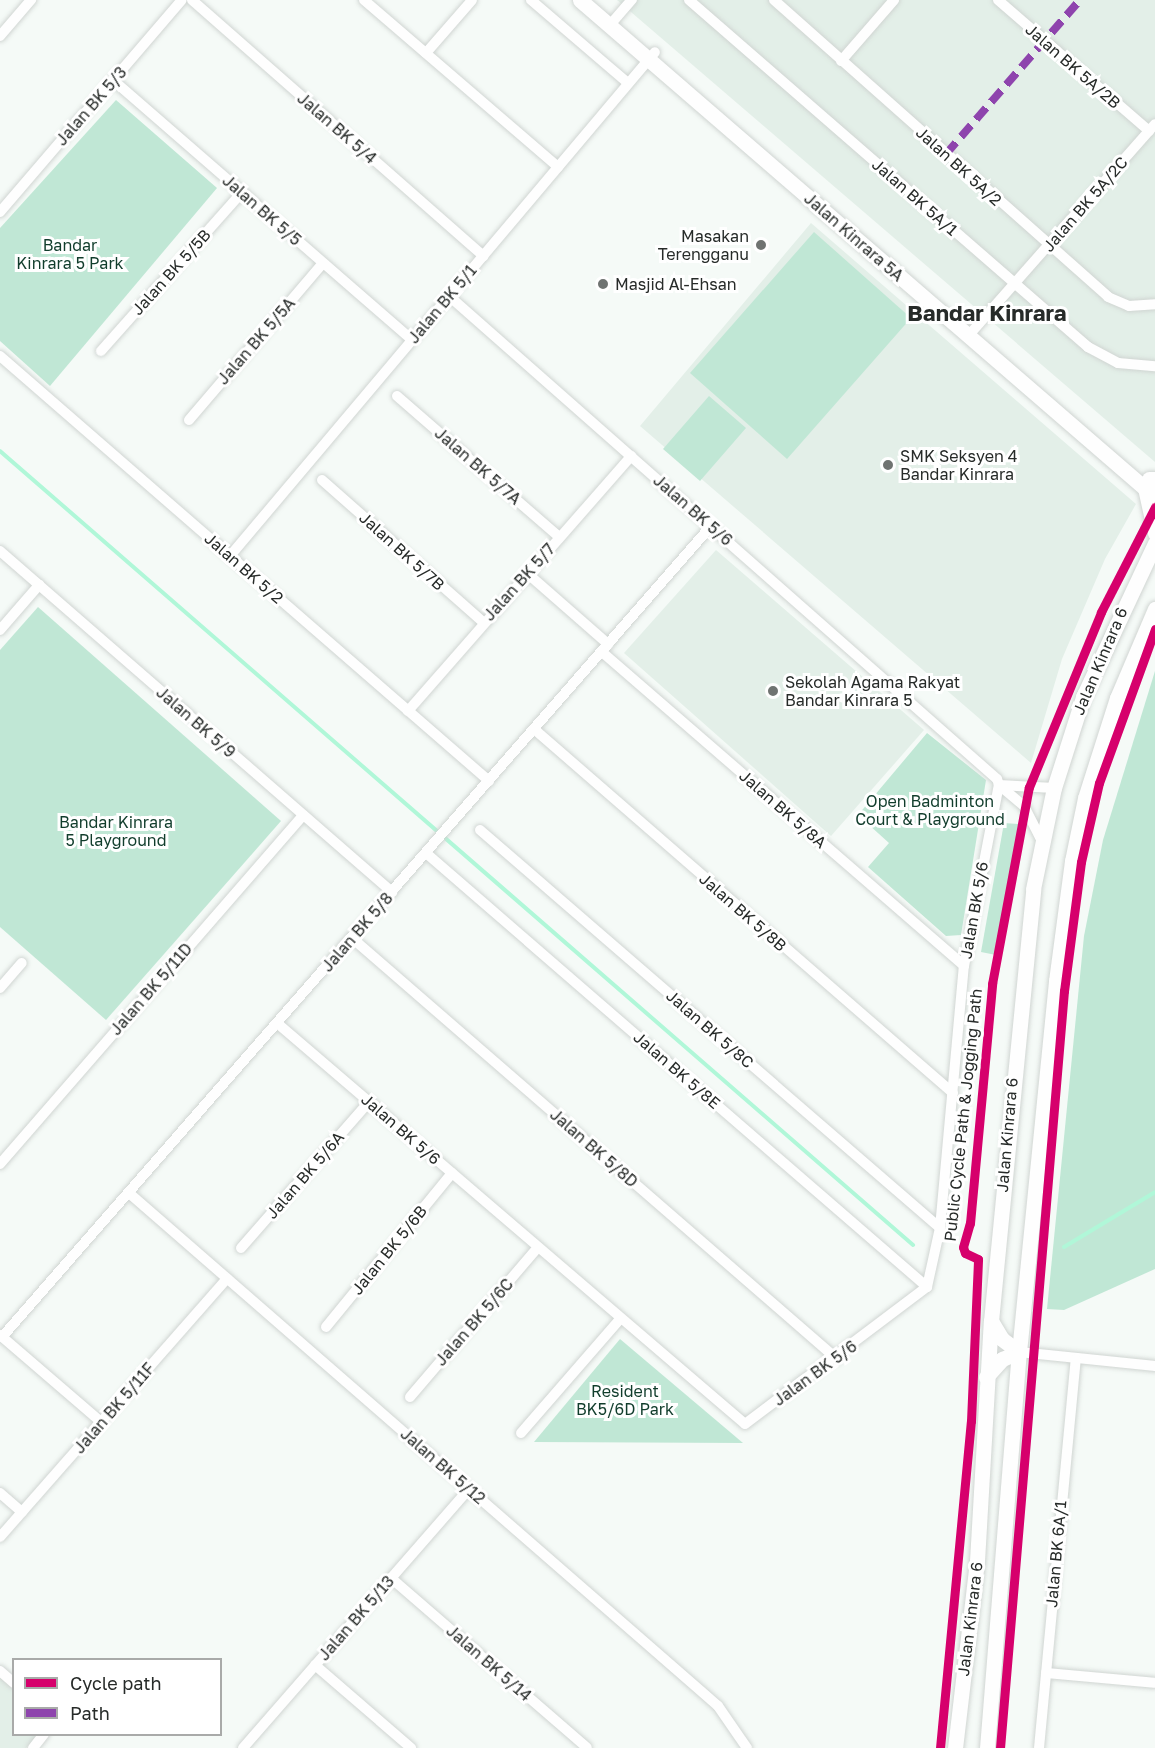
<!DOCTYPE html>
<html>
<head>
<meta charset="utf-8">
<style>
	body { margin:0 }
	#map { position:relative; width:1155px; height:1748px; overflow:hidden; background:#f5faf7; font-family:"Golos Text",sans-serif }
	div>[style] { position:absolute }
	.built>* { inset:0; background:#e3efe8 }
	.green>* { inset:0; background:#c0e7d5 }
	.stream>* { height:4px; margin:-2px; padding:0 2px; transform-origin:2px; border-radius:2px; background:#b0f7d8 }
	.roads { filter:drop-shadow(0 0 2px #d0d5d2) drop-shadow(0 0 2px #d0d5d2) }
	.street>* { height:10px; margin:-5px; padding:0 5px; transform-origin:5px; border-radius:5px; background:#fefefe }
	.secondary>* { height:15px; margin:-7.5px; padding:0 7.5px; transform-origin:7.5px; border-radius:7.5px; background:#fefefe }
	.quiet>* { height:8px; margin-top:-4px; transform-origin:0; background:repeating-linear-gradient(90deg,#8e44ad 0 15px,transparent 0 23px) }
	.cycleway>* { height:9px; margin:-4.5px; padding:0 4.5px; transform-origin:4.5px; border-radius:4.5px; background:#d6006c }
	.dots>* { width:16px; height:16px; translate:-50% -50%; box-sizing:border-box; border:3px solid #fff; border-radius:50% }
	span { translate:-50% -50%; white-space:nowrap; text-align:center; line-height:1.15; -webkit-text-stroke:6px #fff; paint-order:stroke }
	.street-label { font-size:16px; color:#272b29 }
	.poi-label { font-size:16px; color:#272b29 }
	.right { translate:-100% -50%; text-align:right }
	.left { translate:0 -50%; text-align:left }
	.park-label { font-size:16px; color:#113d2c }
	.district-label { font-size:22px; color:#272b29; font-weight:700 }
	.legend { position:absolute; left:12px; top:1658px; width:210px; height:78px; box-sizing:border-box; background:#fff; border:2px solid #a9aaa9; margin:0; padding:8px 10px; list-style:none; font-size:18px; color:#272b29 }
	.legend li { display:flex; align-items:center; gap:12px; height:30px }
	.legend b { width:30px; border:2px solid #a9aaa9 }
</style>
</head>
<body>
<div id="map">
	<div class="built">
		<div style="clip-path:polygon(617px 0,1155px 0,1155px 462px)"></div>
		<div style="clip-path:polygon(811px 223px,1136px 504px,1105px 559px,1062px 659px,1031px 763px,640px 426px)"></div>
		<div style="clip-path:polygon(716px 550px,924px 730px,831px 836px,624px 653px)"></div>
		<div style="clip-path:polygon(0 1677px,13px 1689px,14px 1734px,38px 1735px,26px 1748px,0 1748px)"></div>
	</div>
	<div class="green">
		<div style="clip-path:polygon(116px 100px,217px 188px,50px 386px,0 341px,0 228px)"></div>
		<div style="clip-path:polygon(814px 232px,911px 318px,787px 459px,690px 373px)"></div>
		<div style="clip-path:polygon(709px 396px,746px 428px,700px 481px,663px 449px)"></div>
		<div style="clip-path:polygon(38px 607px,281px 821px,106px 1020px,0 927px,0 650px)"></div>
		<div style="clip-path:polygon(1155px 671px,1155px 1269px,1064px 1310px,1047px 1309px,1084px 936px,1103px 840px)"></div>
		<div style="clip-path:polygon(927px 733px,986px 780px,961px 935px,946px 936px,868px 867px,889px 843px,858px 815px)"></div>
		<div style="clip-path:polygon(1004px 823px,1018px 824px,1001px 956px,981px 952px)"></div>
		<div style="clip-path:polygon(620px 1339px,743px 1443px,534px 1442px)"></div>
	</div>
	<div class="stream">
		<div style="left:0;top:451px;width:1210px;rotate:41.01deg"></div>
		<div style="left:1064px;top:1247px;width:106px;rotate:-31.1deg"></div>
	</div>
	<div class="roads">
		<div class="street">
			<div style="left:192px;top:0;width:388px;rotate:41.3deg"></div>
			<div style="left:364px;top:0;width:256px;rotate:40.7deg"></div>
			<div style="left:531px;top:0;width:128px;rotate:40.6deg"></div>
			<div style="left:689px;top:0;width:529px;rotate:41.01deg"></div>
			<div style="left:1088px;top:347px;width:34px;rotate:28deg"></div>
			<div style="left:1118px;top:363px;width:37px;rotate:5deg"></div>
			<div style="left:774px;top:0;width:447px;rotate:41.6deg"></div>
			<div style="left:1108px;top:297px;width:23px;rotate:23deg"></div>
			<div style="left:1129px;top:306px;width:26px;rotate:-4deg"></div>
			<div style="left:998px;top:0;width:200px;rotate:40.9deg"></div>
			<div style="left:609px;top:26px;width:35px;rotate:-49deg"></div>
			<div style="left:0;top:36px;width:48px;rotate:-49.3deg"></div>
			<div style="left:426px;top:53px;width:70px;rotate:-49deg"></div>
			<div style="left:841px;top:61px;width:81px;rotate:-49deg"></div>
			<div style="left:113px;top:80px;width:396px;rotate:41deg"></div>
			<div style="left:0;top:212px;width:279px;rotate:-49.4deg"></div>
			<div style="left:969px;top:335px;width:281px;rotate:-48.6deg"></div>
			<div style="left:101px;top:351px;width:213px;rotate:-48.4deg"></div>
			<div style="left:0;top:356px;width:648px;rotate:40.99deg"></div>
			<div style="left:397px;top:396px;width:215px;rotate:41deg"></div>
			<div style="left:189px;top:420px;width:206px;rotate:-49.5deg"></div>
			<div style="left:322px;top:480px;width:215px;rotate:41.4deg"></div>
			<div style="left:0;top:551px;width:520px;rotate:41.02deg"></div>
			<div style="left:230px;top:556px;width:659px;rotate:-49.86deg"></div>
			<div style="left:527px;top:573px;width:108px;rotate:41.2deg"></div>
			<div style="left:0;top:630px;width:60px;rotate:-49.1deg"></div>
			<div style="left:602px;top:652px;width:479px;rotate:40.9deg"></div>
			<div style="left:408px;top:711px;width:339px;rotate:-48.8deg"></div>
			<div style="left:534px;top:729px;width:555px;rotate:40.98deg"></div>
			<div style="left:999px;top:785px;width:33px;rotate:40deg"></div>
			<div style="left:1024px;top:806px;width:39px;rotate:63deg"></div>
			<div style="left:999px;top:785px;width:55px;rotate:3.1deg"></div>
			<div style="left:480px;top:830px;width:608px;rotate:40.87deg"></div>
			<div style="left:426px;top:853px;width:663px;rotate:40.9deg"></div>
			<div style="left:352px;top:938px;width:642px;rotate:40.96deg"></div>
			<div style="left:0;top:988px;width:33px;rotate:-49deg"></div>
			<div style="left:277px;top:1023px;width:616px;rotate:40.59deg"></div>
			<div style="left:745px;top:1424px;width:228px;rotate:-37deg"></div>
			<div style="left:927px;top:1287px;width:60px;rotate:-77.6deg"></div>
			<div style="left:940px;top:1228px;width:263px;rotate:-84.8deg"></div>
			<div style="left:964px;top:966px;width:184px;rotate:-79.1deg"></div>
			<div style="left:999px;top:785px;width:6px;rotate:-108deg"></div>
			<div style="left:997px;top:779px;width:730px;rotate:-138.61deg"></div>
			<div style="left:0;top:1164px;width:462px;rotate:-49deg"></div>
			<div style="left:129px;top:1193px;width:781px;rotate:41.05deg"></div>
			<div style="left:718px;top:1706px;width:51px;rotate:55.4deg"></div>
			<div style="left:241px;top:1248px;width:194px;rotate:-48.8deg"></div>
			<div style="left:326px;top:1327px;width:199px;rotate:-50.7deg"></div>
			<div style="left:0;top:1335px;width:133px;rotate:40.7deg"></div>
			<div style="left:2px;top:1337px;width:1077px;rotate:-48.84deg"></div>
			<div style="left:1019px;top:1352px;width:137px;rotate:5.9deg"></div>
			<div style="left:410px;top:1397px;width:197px;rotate:-49.5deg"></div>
			<div style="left:521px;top:1433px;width:152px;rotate:-49deg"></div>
			<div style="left:0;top:1493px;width:29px;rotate:41deg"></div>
			<div style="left:0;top:1537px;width:344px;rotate:-48.7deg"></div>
			<div style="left:391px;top:1578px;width:259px;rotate:40.9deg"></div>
			<div style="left:315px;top:1665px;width:127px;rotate:40.8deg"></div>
			<div style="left:0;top:1671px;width:18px;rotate:41deg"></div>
			<div style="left:1046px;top:1673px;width:109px;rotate:5.2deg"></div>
			<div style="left:33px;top:1748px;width:18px;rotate:-52deg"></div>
			<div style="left:243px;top:1748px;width:344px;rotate:-48.9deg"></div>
			<div style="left:1039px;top:1748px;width:390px;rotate:-84.6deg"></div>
		</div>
		<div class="secondary">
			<div style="left:580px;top:0;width:760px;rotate:40.84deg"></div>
			<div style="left:1149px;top:479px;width:6px"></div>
			<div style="left:1145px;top:488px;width:46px;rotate:77.5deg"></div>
			<div style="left:986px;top:1377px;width:24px;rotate:-48deg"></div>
			<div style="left:1002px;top:1359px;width:18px;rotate:-22deg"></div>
			<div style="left:1019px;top:1352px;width:21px;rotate:-143deg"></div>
			<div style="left:1002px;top:1339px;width:21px;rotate:-121deg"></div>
			<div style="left:955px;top:1748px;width:188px;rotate:-83.3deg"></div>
			<div style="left:977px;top:1561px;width:240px;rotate:-86.7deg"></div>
			<div style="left:991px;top:1321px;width:434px;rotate:-84.4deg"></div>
			<div style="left:1033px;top:889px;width:103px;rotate:-78.3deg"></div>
			<div style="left:1054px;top:788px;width:96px;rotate:-72.3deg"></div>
			<div style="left:1083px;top:697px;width:170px;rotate:-64.9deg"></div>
			<div style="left:987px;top:1748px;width:397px;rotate:-85.4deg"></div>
			<div style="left:1019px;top:1352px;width:373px;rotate:-84.3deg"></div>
			<div style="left:1056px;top:981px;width:121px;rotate:-82.4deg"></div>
			<div style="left:1072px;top:861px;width:64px;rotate:-78.3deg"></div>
			<div style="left:1085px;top:798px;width:105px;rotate:-72.3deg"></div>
			<div style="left:1117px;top:698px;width:97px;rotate:-66.9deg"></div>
		</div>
	</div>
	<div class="quiet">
		<div style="left:946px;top:154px;width:204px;rotate:-49deg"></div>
	</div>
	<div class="cycleway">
		<div style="left:940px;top:1748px;width:328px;rotate:-84.6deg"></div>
		<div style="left:971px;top:1421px;width:162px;rotate:-87.5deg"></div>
		<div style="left:978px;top:1259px;width:14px;rotate:-155deg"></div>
		<div style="left:965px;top:1253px;width:6px;rotate:-108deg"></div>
		<div style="left:963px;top:1247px;width:25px;rotate:-74deg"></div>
		<div style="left:970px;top:1223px;width:240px;rotate:-84.7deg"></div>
		<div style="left:992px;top:984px;width:200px;rotate:-79.4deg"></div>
		<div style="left:1029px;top:787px;width:189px;rotate:-67.6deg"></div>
		<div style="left:1101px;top:612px;width:118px;rotate:-62.8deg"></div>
		<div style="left:1000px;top:1748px;width:760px;rotate:-85.17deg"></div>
		<div style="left:1064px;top:991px;width:130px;rotate:-82.5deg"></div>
		<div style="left:1081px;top:862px;width:81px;rotate:-77.2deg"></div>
		<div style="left:1099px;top:783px;width:164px;rotate:-70deg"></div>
	</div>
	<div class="dots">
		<div style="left:761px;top:245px;background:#6f7371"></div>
		<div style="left:603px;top:284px;background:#6f7371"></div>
		<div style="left:888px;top:465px;background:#6f7371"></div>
		<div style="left:773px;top:691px;background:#6f7371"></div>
	</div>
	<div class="street-label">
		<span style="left:1073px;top:66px;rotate:41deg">Jalan BK 5A/2B</span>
		<span style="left:91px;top:106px;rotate:-49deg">Jalan BK 5/3</span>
		<span style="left:337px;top:128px;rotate:41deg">Jalan BK 5/4</span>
		<span style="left:959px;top:166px;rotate:42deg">Jalan BK 5A/2</span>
		<span style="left:915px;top:197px;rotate:41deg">Jalan BK 5A/1</span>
		<span style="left:1085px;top:204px;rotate:-49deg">Jalan BK 5A/2C</span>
		<span style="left:262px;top:210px;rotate:41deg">Jalan BK 5/5</span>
		<span style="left:854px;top:237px;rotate:41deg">Jalan Kinrara 5A</span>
		<span style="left:171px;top:272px;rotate:-48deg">Jalan BK 5/5B</span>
		<span style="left:442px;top:304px;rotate:-50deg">Jalan BK 5/1</span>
		<span style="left:256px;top:341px;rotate:-49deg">Jalan BK 5/5A</span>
		<span style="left:478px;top:466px;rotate:41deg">Jalan BK 5/7A</span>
		<span style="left:693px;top:510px;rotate:41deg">Jalan BK 5/6</span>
		<span style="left:402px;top:551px;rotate:42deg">Jalan BK 5/7B</span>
		<span style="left:244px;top:568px;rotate:41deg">Jalan BK 5/2</span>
		<span style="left:519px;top:582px;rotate:-48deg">Jalan BK 5/7</span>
		<span style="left:1100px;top:661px;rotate:-67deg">Jalan Kinrara 6</span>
		<span style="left:196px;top:722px;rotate:41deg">Jalan BK 5/9</span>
		<span style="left:783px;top:809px;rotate:41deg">Jalan BK 5/8A</span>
		<span style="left:974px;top:910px;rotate:-80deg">Jalan BK 5/6</span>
		<span style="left:743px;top:912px;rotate:41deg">Jalan BK 5/8B</span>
		<span style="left:357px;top:932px;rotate:-49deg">Jalan BK 5/8</span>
		<span style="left:151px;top:989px;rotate:-49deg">Jalan BK 5/11D</span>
		<span style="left:710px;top:1029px;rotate:41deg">Jalan BK 5/8C</span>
		<span style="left:677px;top:1070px;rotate:41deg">Jalan BK 5/8E</span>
		<span style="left:963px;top:1115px;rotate:-84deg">Public Cycle Path &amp; Jogging Path</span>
		<span style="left:401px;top:1129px;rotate:41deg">Jalan BK 5/6</span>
		<span style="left:1007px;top:1135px;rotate:-85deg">Jalan Kinrara 6</span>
		<span style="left:594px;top:1148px;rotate:41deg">Jalan BK 5/8D</span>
		<span style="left:305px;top:1175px;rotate:-49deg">Jalan BK 5/6A</span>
		<span style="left:389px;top:1250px;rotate:-51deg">Jalan BK 5/6B</span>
		<span style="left:474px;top:1322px;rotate:-49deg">Jalan BK 5/6C</span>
		<span style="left:815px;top:1373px;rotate:-36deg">Jalan BK 5/6</span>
		<span style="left:114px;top:1408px;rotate:-49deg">Jalan BK 5/11F</span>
		<span style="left:443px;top:1466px;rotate:41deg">Jalan BK 5/12</span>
		<span style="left:1056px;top:1554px;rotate:-85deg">Jalan BK 6A/1</span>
		<span style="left:356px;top:1618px;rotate:-49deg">Jalan BK 5/13</span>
		<span style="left:970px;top:1619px;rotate:-83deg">Jalan Kinrara 6</span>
		<span style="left:489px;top:1663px;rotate:41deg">Jalan BK 5/14</span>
	</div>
	<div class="poi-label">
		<span class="right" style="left:749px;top:245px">Masakan<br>Terengganu</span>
		<span class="left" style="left:615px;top:284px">Masjid Al-Ehsan</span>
		<span class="left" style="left:900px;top:465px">SMK Seksyen 4<br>Bandar Kinrara</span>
		<span class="left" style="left:785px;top:691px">Sekolah Agama Rakyat<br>Bandar Kinrara 5</span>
	</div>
	<div class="park-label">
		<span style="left:70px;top:254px">Bandar<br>Kinrara 5 Park</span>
		<span style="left:930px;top:810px">Open Badminton<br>Court &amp; Playground</span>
		<span style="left:116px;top:831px">Bandar Kinrara<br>5 Playground</span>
		<span style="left:625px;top:1400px">Resident<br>BK5/6D Park</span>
	</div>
	<div class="district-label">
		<span style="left:987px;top:313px">Bandar Kinrara</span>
	</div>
	<ul class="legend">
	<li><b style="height:8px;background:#d6006c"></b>Cycle path</li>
	<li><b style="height:8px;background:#8e44ad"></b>Path</li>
	</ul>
</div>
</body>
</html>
